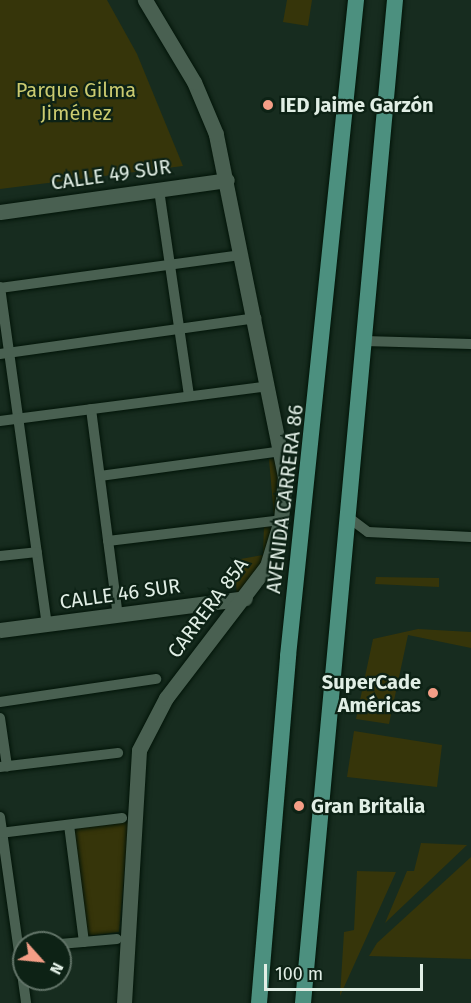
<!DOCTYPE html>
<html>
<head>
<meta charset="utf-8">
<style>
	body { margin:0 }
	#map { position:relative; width:471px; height:1003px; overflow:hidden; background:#172c1f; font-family:"Fira Sans",sans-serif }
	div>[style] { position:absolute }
	.green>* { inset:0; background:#36350a }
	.roads { filter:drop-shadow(0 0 2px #021408) drop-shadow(0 0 2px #021408) }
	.street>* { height:10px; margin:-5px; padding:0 5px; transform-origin:5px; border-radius:5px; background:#496051 }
	.secondary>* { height:15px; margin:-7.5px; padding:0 7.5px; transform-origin:7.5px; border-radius:7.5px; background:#496051 }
	.primary>* { height:16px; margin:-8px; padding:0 8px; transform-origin:8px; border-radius:8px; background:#4c907f }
	.dots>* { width:16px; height:16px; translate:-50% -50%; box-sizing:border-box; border:3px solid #0d2215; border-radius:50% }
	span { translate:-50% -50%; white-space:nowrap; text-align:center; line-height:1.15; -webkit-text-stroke:4.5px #0d2215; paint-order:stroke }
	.park-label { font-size:20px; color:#cbcb70 }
	.poi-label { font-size:20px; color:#e1eee5; font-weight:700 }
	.left { translate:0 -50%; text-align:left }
	.right { translate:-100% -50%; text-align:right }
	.street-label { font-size:20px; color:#e1eee5 }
	.north { position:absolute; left:12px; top:931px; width:60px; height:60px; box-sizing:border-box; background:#0d2215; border:2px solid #627468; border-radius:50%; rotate:117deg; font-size:16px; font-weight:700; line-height:24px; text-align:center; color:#e1eee5 }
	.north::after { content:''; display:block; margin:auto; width:21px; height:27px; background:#f49e86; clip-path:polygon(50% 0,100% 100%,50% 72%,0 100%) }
	.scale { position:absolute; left:264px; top:964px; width:159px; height:27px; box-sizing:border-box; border:3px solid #e1eee5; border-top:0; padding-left:8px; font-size:18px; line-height:21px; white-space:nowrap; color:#e1eee5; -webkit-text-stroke:4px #0d2215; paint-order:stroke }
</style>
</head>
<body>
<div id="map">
	<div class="green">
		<div style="clip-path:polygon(0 0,107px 0,137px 54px,183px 166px,0 189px)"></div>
		<div style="clip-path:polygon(287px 0,312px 0,308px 26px,283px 22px)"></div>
		<div style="clip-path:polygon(280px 457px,277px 508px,274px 516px,269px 459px)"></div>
		<div style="clip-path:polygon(274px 525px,265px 557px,237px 599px,235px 560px,263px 555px,264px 526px)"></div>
		<div style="clip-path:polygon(376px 577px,439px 578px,439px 587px,375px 584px)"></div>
		<div style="clip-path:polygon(418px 629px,471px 632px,471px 648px,408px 635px,389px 724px,356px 719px,373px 639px)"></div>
		<div style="clip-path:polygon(354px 731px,442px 745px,437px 787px,347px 777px)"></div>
		<div style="clip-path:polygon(129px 821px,119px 932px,87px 936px,74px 828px)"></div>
		<div style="clip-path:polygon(421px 843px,467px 845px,385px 923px,407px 871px,414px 871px)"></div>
		<div style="clip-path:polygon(471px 857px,471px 959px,369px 956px,377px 943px)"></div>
		<div style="clip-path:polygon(357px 871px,396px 872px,340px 996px,344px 932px,354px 930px)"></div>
	</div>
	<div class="roads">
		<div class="street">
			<div style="left:159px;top:190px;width:208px;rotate:81.7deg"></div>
			<div style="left:0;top:287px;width:341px;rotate:82.1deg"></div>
			<div style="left:0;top:288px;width:244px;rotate:-7.8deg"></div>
			<div style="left:364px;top:341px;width:107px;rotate:1.6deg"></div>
			<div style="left:0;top:354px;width:259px;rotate:-8deg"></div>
			<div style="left:91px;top:409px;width:209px;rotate:82.6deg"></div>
			<div style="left:0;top:421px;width:271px;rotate:-7.4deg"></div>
			<div style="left:100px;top:476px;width:185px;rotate:-7.8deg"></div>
			<div style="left:348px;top:517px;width:25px;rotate:37deg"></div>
			<div style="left:368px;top:532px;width:103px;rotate:2.8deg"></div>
			<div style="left:108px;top:541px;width:174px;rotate:-6.9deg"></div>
			<div style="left:0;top:556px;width:37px;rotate:-6deg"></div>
			<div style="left:0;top:702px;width:158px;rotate:-8.4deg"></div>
			<div style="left:0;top:718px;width:49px;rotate:81.7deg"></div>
			<div style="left:0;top:767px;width:119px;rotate:-6.8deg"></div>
			<div style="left:0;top:817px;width:188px;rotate:82deg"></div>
			<div style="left:69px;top:825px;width:118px;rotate:82.7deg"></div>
			<div style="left:0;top:833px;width:123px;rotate:-7deg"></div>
			<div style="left:60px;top:944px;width:57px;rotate:-5deg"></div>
		</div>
		<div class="secondary">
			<div style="left:0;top:212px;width:229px;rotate:-8deg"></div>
			<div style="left:0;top:630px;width:247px;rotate:-7.4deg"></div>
			<div style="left:124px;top:1003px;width:253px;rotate:-86.6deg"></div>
			<div style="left:139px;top:750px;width:59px;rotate:-62.6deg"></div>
			<div style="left:166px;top:698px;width:166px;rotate:-52.6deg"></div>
			<div style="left:267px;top:566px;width:48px;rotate:-73.1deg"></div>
			<div style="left:281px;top:520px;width:43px;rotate:-84.7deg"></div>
			<div style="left:285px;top:477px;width:350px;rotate:-101.4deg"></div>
			<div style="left:216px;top:134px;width:56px;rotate:-112.9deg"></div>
			<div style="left:194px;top:82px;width:96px;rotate:-120.9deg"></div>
		</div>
		<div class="primary">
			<div style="left:259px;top:1003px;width:348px;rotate:-85.2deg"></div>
			<div style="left:288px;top:656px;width:660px;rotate:-84.08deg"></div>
			<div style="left:303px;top:1003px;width:1007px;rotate:-84.76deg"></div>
		</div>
	</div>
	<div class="dots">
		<div style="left:268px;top:105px;background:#f49e86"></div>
		<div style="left:433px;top:693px;background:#f49e86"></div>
		<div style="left:299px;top:806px;background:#f49e86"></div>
	</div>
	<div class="park-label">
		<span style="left:76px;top:102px">Parque Gilma<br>Jiménez</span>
	</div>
	<div class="poi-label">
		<span class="left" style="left:280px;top:105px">IED Jaime Garzón</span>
		<span class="right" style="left:421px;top:694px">SuperCade<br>Américas</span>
		<span class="left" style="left:311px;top:806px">Gran Britalia</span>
	</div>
	<div class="street-label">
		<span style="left:111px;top:175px;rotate:-8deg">CALLE 49 SUR</span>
		<span style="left:285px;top:499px;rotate:-83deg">AVENIDA CARRERA 86</span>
		<span style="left:120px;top:594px;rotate:-8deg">CALLE 46 SUR</span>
		<span style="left:208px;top:608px;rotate:-53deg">CARRERA 85A</span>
	</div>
	<div class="north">N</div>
	<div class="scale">100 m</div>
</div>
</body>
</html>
